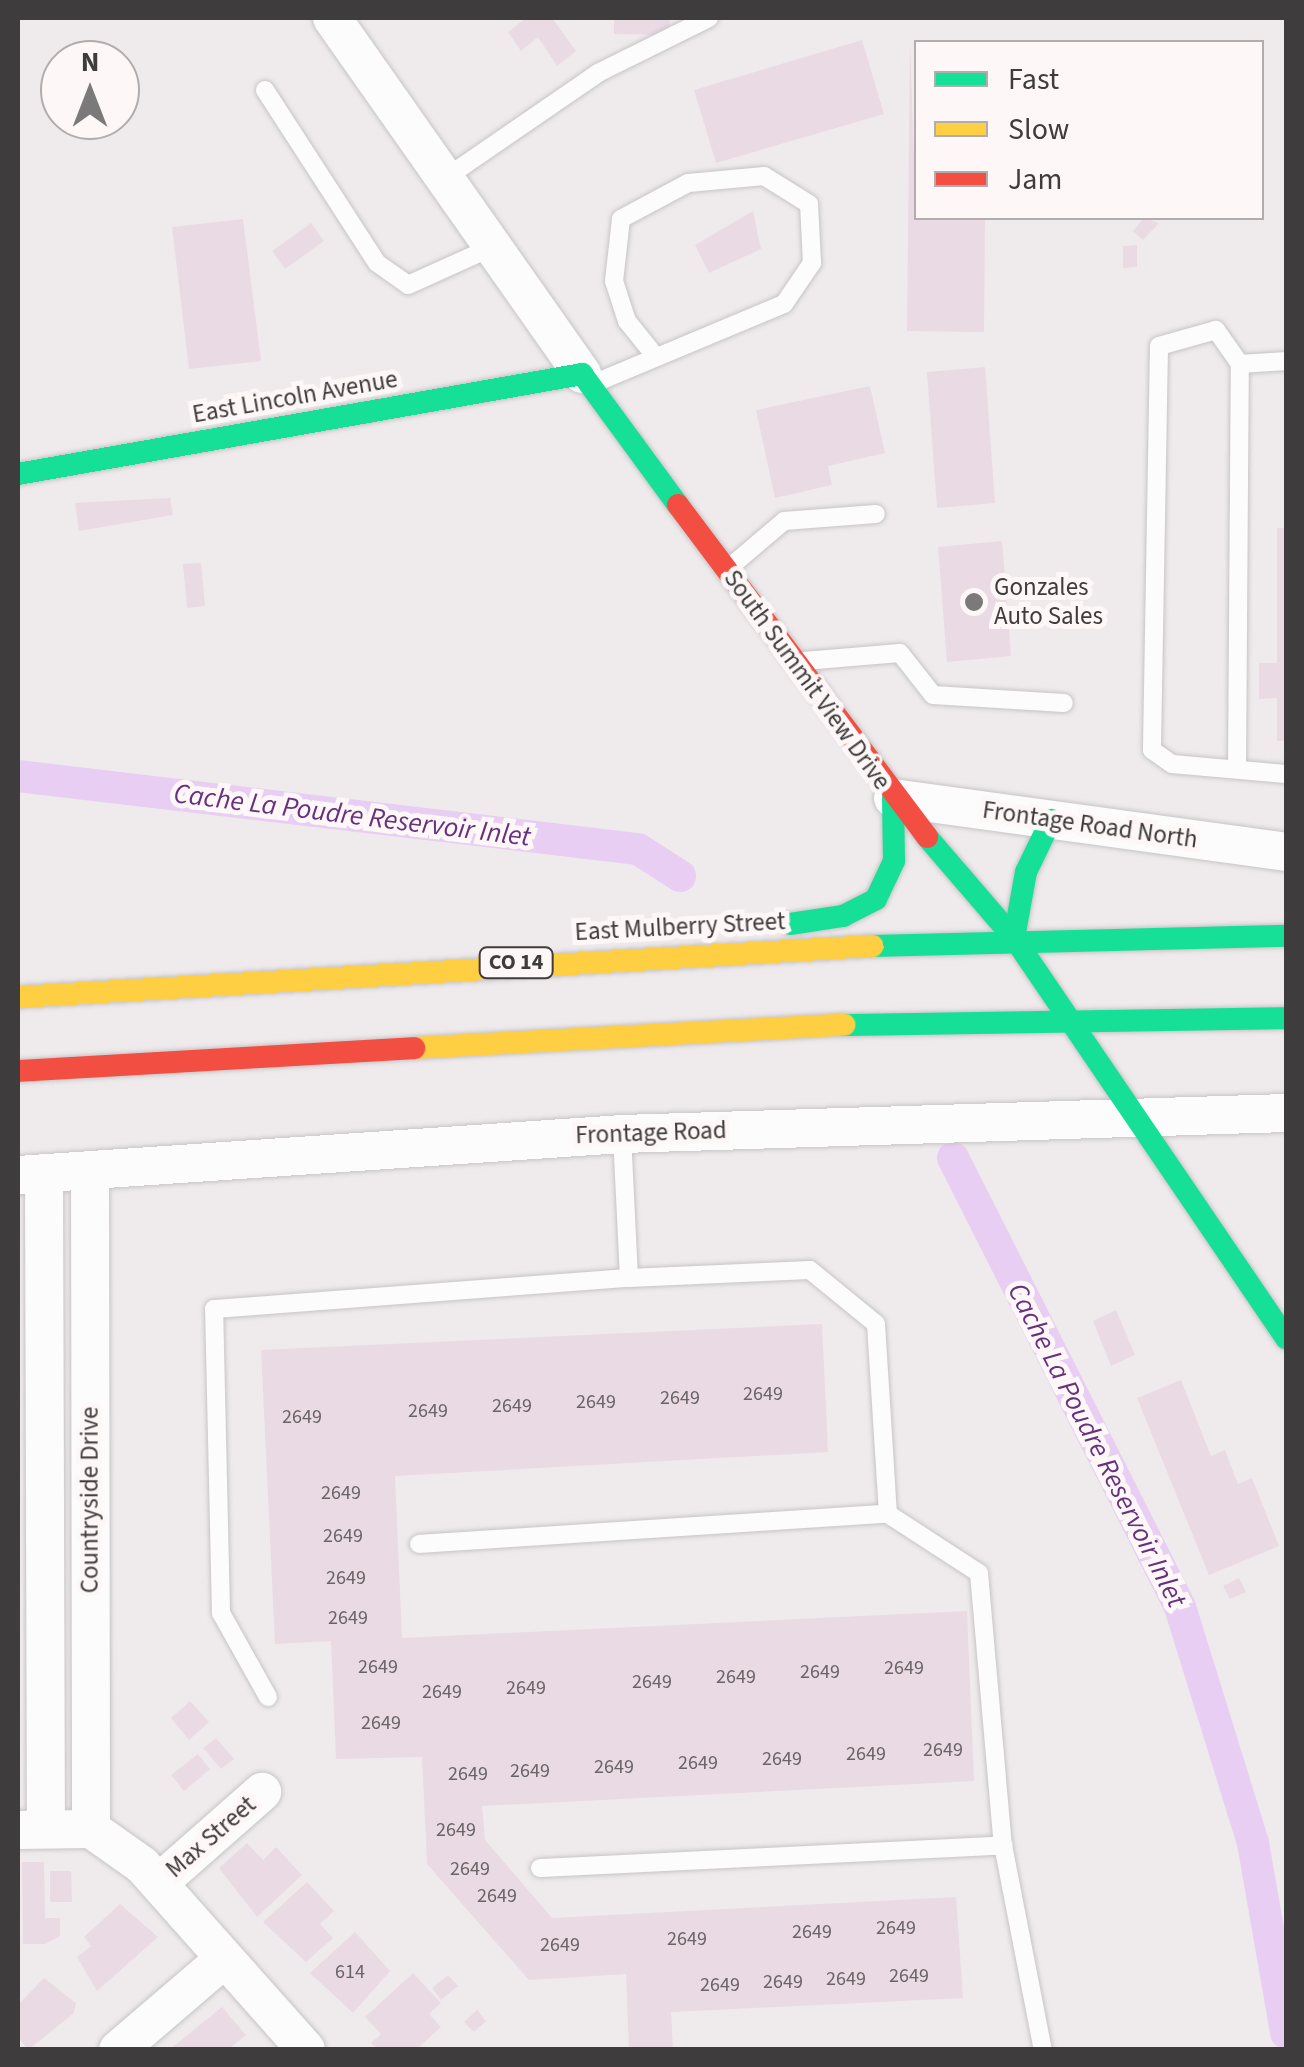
<!DOCTYPE html>
<html>
<head>
<meta charset="utf-8">
<style>
	body { margin:0 }
	#map { position:relative; width:1304px; height:2067px; overflow:hidden; background:#efebec; font-family:"Source Sans 3",sans-serif }
	div>[style] { position:absolute }
	.canal>* { height:32px; margin:-16px; padding:0 16px; transform-origin:16px; border-radius:16px; background:#e9cef4 }
	.building>* { inset:0; background:#eadae4 }
	.roads { filter:drop-shadow(0 0 2px #c8c4c6) drop-shadow(0 0 2px #c8c4c6) }
	.lane>* { height:18px; margin:-9px; padding:0 9px; transform-origin:9px; border-radius:9px; background:#fdfcfc }
	.street>* { height:38px; margin:-19px; padding:0 19px; transform-origin:19px; border-radius:19px; background:#fdfcfc }
	.fast>* { height:22px; margin:-11px; padding:0 11px; transform-origin:11px; border-radius:11px; background:#16e098 }
	.slow>* { height:22px; margin:-11px; padding:0 11px; transform-origin:11px; border-radius:11px; background:#ffcf43 }
	.jam>* { height:22px; margin:-11px; padding:0 11px; transform-origin:11px; border-radius:11px; background:#f24e42 }
	.dots>* { width:28px; height:28px; translate:-50% -50%; box-sizing:border-box; border:5px solid #fef7f8; border-radius:50% }
	span { translate:-50% -50%; white-space:nowrap; text-align:center; line-height:1.15; -webkit-text-stroke:10px #fef7f8; paint-order:stroke }
	.number-label { font-size:20px; color:#696466 }
	.number-label span { -webkit-text-stroke-width:0 }
	.shield-label span { padding:2px 8px; background:#fef7f8; border:2px solid; border-radius:8px; -webkit-text-stroke-width:0 }
	.shield-label { font-size:22px; color:#3e3c3c; font-weight:700 }
	.street-label { font-size:25px; color:#3e3c3c }
	.poi-label { font-size:25px; color:#3e3c3c }
	.left { translate:0 -50%; text-align:left }
	.water-label { font-size:28px; color:#67317e; font-style:italic }
	.frame { position:absolute; inset:0; border:20px solid #3e3c3c; pointer-events:none }
	.legend { position:absolute; left:914px; top:40px; width:350px; height:180px; box-sizing:border-box; background:#fef7f8; border:2px solid #b1acad; margin:0; padding:12px 18px; list-style:none; font-size:30px; color:#3e3c3c }
	.legend li { display:flex; align-items:center; gap:20px; height:50px }
	.legend b { width:50px; border:2px solid #b1acad }
	.north { position:absolute; left:40px; top:40px; width:100px; height:100px; box-sizing:border-box; background:#fef7f8; border:2px solid #b1acad; border-radius:50%; rotate:0deg; font-size:28px; font-weight:700; line-height:40px; text-align:center; color:#3e3c3c }
	.north::after { content:''; display:block; margin:auto; width:35px; height:45px; background:#7c797a; clip-path:polygon(50% 0,100% 100%,50% 72%,0 100%) }
</style>
</head>
<body>
<div id="map">
	<div class="canal">
		<div style="left:18px;top:776px;width:624px;rotate:6.72deg"></div>
		<div style="left:638px;top:849px;width:50px;rotate:32.7deg"></div>
		<div style="left:953px;top:1158px;width:503px;rotate:63.18deg"></div>
		<div style="left:1180px;top:1607px;width:247px;rotate:72.8deg"></div>
		<div style="left:1253px;top:1843px;width:193px;rotate:80.1deg"></div>
	</div>
	<div class="building">
		<div style="clip-path:polygon(526px 18px,552px 18px,576px 51px,557px 66px,538px 37px,521px 51px,508px 32px)"></div>
		<div style="clip-path:polygon(614px 18px,670px 18px,669px 35px,614px 34px)"></div>
		<div style="clip-path:polygon(862px 40px,884px 114px,716px 163px,694px 90px)"></div>
		<div style="clip-path:polygon(910px 41px,916px 218px,985px 218px,984px 332px,907px 331px)"></div>
		<div style="clip-path:polygon(753px 211px,761px 249px,709px 273px,695px 245px)"></div>
		<div style="clip-path:polygon(1144px 218px,1159px 223px,1143px 240px,1133px 231px)"></div>
		<div style="clip-path:polygon(243px 219px,261px 361px,189px 369px,172px 227px)"></div>
		<div style="clip-path:polygon(311px 223px,324px 241px,285px 269px,272px 251px)"></div>
		<div style="clip-path:polygon(1137px 245px,1137px 267px,1123px 268px,1123px 246px)"></div>
		<div style="clip-path:polygon(985px 367px,995px 503px,937px 508px,927px 372px)"></div>
		<div style="clip-path:polygon(870px 386px,885px 453px,828px 466px,832px 485px,775px 498px,756px 410px)"></div>
		<div style="clip-path:polygon(170px 498px,173px 515px,79px 531px,75px 503px)"></div>
		<div style="clip-path:polygon(1277px 528px,1286px 528px,1286px 741px,1277px 741px,1277px 698px,1259px 699px,1259px 663px,1277px 663px)"></div>
		<div style="clip-path:polygon(1002px 541px,1011px 656px,947px 662px,938px 547px)"></div>
		<div style="clip-path:polygon(201px 563px,205px 606px,187px 608px,183px 564px)"></div>
		<div style="clip-path:polygon(1116px 1310px,1135px 1355px,1111px 1366px,1093px 1321px)"></div>
		<div style="clip-path:polygon(822px 1324px,828px 1452px,395px 1476px,402px 1638px,967px 1611px,974px 1781px,482px 1806px,485px 1840px,552px 1918px,956px 1897px,963px 1998px,671px 2012px,673px 2050px,629px 2050px,626px 1974px,529px 1980px,427px 1864px,422px 1757px,336px 1759px,331px 1641px,275px 1644px,261px 1350px)"></div>
		<div style="clip-path:polygon(1181px 1380px,1211px 1456px,1225px 1450px,1238px 1484px,1252px 1478px,1279px 1546px,1209px 1575px,1137px 1398px)"></div>
		<div style="clip-path:polygon(1239px 1578px,1246px 1592px,1230px 1599px,1223px 1586px)"></div>
		<div style="clip-path:polygon(190px 1701px,209px 1722px,189px 1740px,171px 1718px)"></div>
		<div style="clip-path:polygon(216px 1738px,234px 1759px,221px 1769px,203px 1748px)"></div>
		<div style="clip-path:polygon(198px 1754px,210px 1769px,184px 1791px,171px 1775px)"></div>
		<div style="clip-path:polygon(247px 1843px,263px 1860px,276px 1847px,302px 1875px,257px 1917px,219px 1868px)"></div>
		<div style="clip-path:polygon(22px 1862px,44px 1862px,45px 1918px,60px 1918px,60px 1936px,45px 1944px,23px 1944px)"></div>
		<div style="clip-path:polygon(50px 1871px,71px 1871px,72px 1902px,50px 1902px)"></div>
		<div style="clip-path:polygon(307px 1882px,334px 1911px,320px 1924px,333px 1938px,306px 1962px,263px 1922px)"></div>
		<div style="clip-path:polygon(120px 1904px,158px 1937px,97px 1991px,77px 1957px,91px 1946px,84px 1937px)"></div>
		<div style="clip-path:polygon(355px 1932px,390px 1971px,353px 2013px,310px 1973px)"></div>
		<div style="clip-path:polygon(413px 1973px,441px 2003px,429px 2014px,441px 2027px,416px 2050px,378px 2050px,371px 2043px,381px 2034px,365px 2017px)"></div>
		<div style="clip-path:polygon(448px 1975px,458px 1986px,441px 2000px,432px 1988px)"></div>
		<div style="clip-path:polygon(44px 1978px,76px 2003px,74px 2013px,28px 2050px,18px 2037px,18px 2005px)"></div>
		<div style="clip-path:polygon(222px 2007px,246px 2035px,228px 2050px,169px 2050px)"></div>
		<div style="clip-path:polygon(477px 2010px,486px 2021px,474px 2032px,464px 2022px)"></div>
	</div>
	<div class="roads">
		<div class="lane">
			<div style="left:265px;top:90px;width:206px;rotate:57.1deg"></div>
			<div style="left:377px;top:263px;width:38px;rotate:35deg"></div>
			<div style="left:408px;top:285px;width:92px;rotate:-24.3deg"></div>
			<div style="left:444px;top:179px;width:187px;rotate:-34.5deg"></div>
			<div style="left:598px;top:73px;width:124px;rotate:-26.4deg"></div>
			<div style="left:1240px;top:364px;width:46px;rotate:-3.7deg"></div>
			<div style="left:595px;top:383px;width:205px;rotate:-22.7deg"></div>
			<div style="left:784px;top:304px;width:50px;rotate:-55.7deg"></div>
			<div style="left:812px;top:263px;width:59px;rotate:-92.9deg"></div>
			<div style="left:809px;top:204px;width:53px;rotate:-148.1deg"></div>
			<div style="left:764px;top:176px;width:76px;rotate:174.7deg"></div>
			<div style="left:688px;top:183px;width:76px;rotate:151.8deg"></div>
			<div style="left:621px;top:219px;width:62px;rotate:96.4deg"></div>
			<div style="left:614px;top:281px;width:42px;rotate:72deg"></div>
			<div style="left:627px;top:321px;width:46px;rotate:51.1deg"></div>
			<div style="left:730px;top:567px;width:71px;rotate:-40.4deg"></div>
			<div style="left:784px;top:521px;width:92px;rotate:-4.4deg"></div>
			<div style="left:804px;top:661px;width:96px;rotate:-4.8deg"></div>
			<div style="left:900px;top:653px;width:53px;rotate:51.8deg"></div>
			<div style="left:933px;top:695px;width:131px;rotate:3.5deg"></div>
			<div style="left:1237px;top:769px;width:405px;rotate:-89.6deg"></div>
			<div style="left:1240px;top:364px;width:42px;rotate:-125.2deg"></div>
			<div style="left:1216px;top:330px;width:59px;rotate:164.3deg"></div>
			<div style="left:1159px;top:346px;width:404px;rotate:91deg"></div>
			<div style="left:1152px;top:750px;width:24px;rotate:35deg"></div>
			<div style="left:1172px;top:764px;width:114px;rotate:5deg"></div>
			<div style="left:629px;top:1278px;width:181px;rotate:-2.5deg"></div>
			<div style="left:810px;top:1270px;width:85px;rotate:39.3deg"></div>
			<div style="left:876px;top:1324px;width:190px;rotate:86.4deg"></div>
			<div style="left:888px;top:1514px;width:108px;rotate:33deg"></div>
			<div style="left:979px;top:1573px;width:273px;rotate:85deg"></div>
			<div style="left:1003px;top:1845px;width:209px;rotate:79deg"></div>
			<div style="left:419px;top:1544px;width:470px;rotate:-3.7deg"></div>
			<div style="left:268px;top:1697px;width:96px;rotate:-119.2deg"></div>
			<div style="left:221px;top:1613px;width:304px;rotate:-91.3deg"></div>
			<div style="left:214px;top:1309px;width:416px;rotate:-4.3deg"></div>
			<div style="left:629px;top:1278px;width:144px;rotate:-92.8deg"></div>
			<div style="left:540px;top:1868px;width:464px;rotate:-2.8deg"></div>
		</div>
		<div class="street">
			<div style="left:332px;top:18px;width:435px;rotate:54.9deg"></div>
			<div style="left:893px;top:798px;width:397px;rotate:7.8deg"></div>
			<div style="left:90px;top:1171px;width:658px;rotate:89.91deg"></div>
			<div style="left:44px;top:1173px;width:655px;rotate:89.83deg"></div>
			<div style="left:18px;top:1175px;width:605px;rotate:-3.88deg"></div>
			<div style="left:622px;top:1134px;width:664px;rotate:-1.81deg"></div>
			<div style="left:18px;top:1830px;width:73px;rotate:-0.8deg"></div>
			<div style="left:91px;top:1829px;width:62px;rotate:35.2deg"></div>
			<div style="left:142px;top:1865px;width:247px;rotate:48.4deg"></div>
			<div style="left:161px;top:1881px;width:135px;rotate:-41.4deg"></div>
			<div style="left:118px;top:2050px;width:140px;rotate:-40.6deg"></div>
		</div>
		<div class="fast">
			<div style="left:18px;top:474px;width:573px;rotate:-10.05deg"></div>
			<div style="left:582px;top:374px;width:162px;rotate:53.8deg"></div>
			<div style="left:927px;top:837px;width:133px;rotate:49.3deg"></div>
			<div style="left:1014px;top:938px;width:484px;rotate:55.8deg"></div>
			<div style="left:790px;top:924px;width:54px;rotate:-8.6deg"></div>
			<div style="left:843px;top:916px;width:37px;rotate:-27deg"></div>
			<div style="left:876px;top:899px;width:42px;rotate:-64.7deg"></div>
			<div style="left:894px;top:861px;width:63px;rotate:-90.9deg"></div>
			<div style="left:1014px;top:938px;width:67px;rotate:-79.7deg"></div>
			<div style="left:1026px;top:872px;width:58px;rotate:-64.3deg"></div>
			<div style="left:872px;top:946px;width:414px;rotate:-1.4deg"></div>
			<div style="left:844px;top:1025px;width:442px;rotate:-0.9deg"></div>
		</div>
		<div class="slow">
			<div style="left:18px;top:997px;width:856px;rotate:-3.42deg"></div>
			<div style="left:414px;top:1048px;width:431px;rotate:-3.1deg"></div>
		</div>
		<div class="jam">
			<div style="left:678px;top:505px;width:415px;rotate:53.1deg"></div>
			<div style="left:18px;top:1071px;width:397px;rotate:-3.3deg"></div>
		</div>
	</div>
	<div class="dots">
		<div style="left:974px;top:602px;background:#7c797a"></div>
	</div>
	<div class="number-label">
		<span style="left:763px;top:1394px">2649</span>
		<span style="left:680px;top:1398px">2649</span>
		<span style="left:596px;top:1402px">2649</span>
		<span style="left:512px;top:1406px">2649</span>
		<span style="left:428px;top:1411px">2649</span>
		<span style="left:302px;top:1417px">2649</span>
		<span style="left:341px;top:1493px">2649</span>
		<span style="left:343px;top:1536px">2649</span>
		<span style="left:346px;top:1578px">2649</span>
		<span style="left:348px;top:1618px">2649</span>
		<span style="left:378px;top:1667px">2649</span>
		<span style="left:904px;top:1668px">2649</span>
		<span style="left:820px;top:1672px">2649</span>
		<span style="left:736px;top:1677px">2649</span>
		<span style="left:652px;top:1682px">2649</span>
		<span style="left:526px;top:1688px">2649</span>
		<span style="left:442px;top:1692px">2649</span>
		<span style="left:381px;top:1723px">2649</span>
		<span style="left:943px;top:1750px">2649</span>
		<span style="left:866px;top:1754px">2649</span>
		<span style="left:782px;top:1759px">2649</span>
		<span style="left:698px;top:1763px">2649</span>
		<span style="left:614px;top:1767px">2649</span>
		<span style="left:530px;top:1771px">2649</span>
		<span style="left:468px;top:1774px">2649</span>
		<span style="left:456px;top:1830px">2649</span>
		<span style="left:470px;top:1869px">2649</span>
		<span style="left:497px;top:1896px">2649</span>
		<span style="left:896px;top:1928px">2649</span>
		<span style="left:812px;top:1932px">2649</span>
		<span style="left:687px;top:1939px">2649</span>
		<span style="left:560px;top:1945px">2649</span>
		<span style="left:350px;top:1972px">614</span>
		<span style="left:909px;top:1976px">2649</span>
		<span style="left:846px;top:1979px">2649</span>
		<span style="left:783px;top:1982px">2649</span>
		<span style="left:720px;top:1985px">2649</span>
	</div>
	<div class="shield-label">
		<span style="left:516px;top:963px">CO 14</span>
	</div>
	<div class="street-label">
		<span style="left:295px;top:397px;rotate:-10deg">East Lincoln Avenue</span>
		<span style="left:807px;top:680px;rotate:54deg">South Summit View Drive</span>
		<span style="left:1090px;top:825px;rotate:8deg">Frontage Road North</span>
		<span style="left:680px;top:927px;rotate:-3deg">East Mulberry Street</span>
		<span style="left:651px;top:1133px;rotate:-2deg">Frontage Road</span>
		<span style="left:90px;top:1500px;rotate:-90deg">Countryside Drive</span>
		<span style="left:211px;top:1837px;rotate:-41deg">Max Street</span>
	</div>
	<div class="poi-label">
		<span class="left" style="left:994px;top:602px">Gonzales<br>Auto Sales</span>
	</div>
	<div class="water-label">
		<span style="left:352px;top:815px;rotate:7deg">Cache La Poudre Reservoir Inlet</span>
		<span style="left:1097px;top:1445px;rotate:63deg">Cache La Poudre Reservoir Inlet</span>
	</div>
	<div class="frame"></div>
	<ul class="legend">
	<li><b style="height:12px;background:#16e098"></b>Fast</li>
	<li><b style="height:12px;background:#ffcf43"></b>Slow</li>
	<li><b style="height:12px;background:#f24e42"></b>Jam</li>
	</ul>
	<div class="north">N</div>
</div>
</body>
</html>
